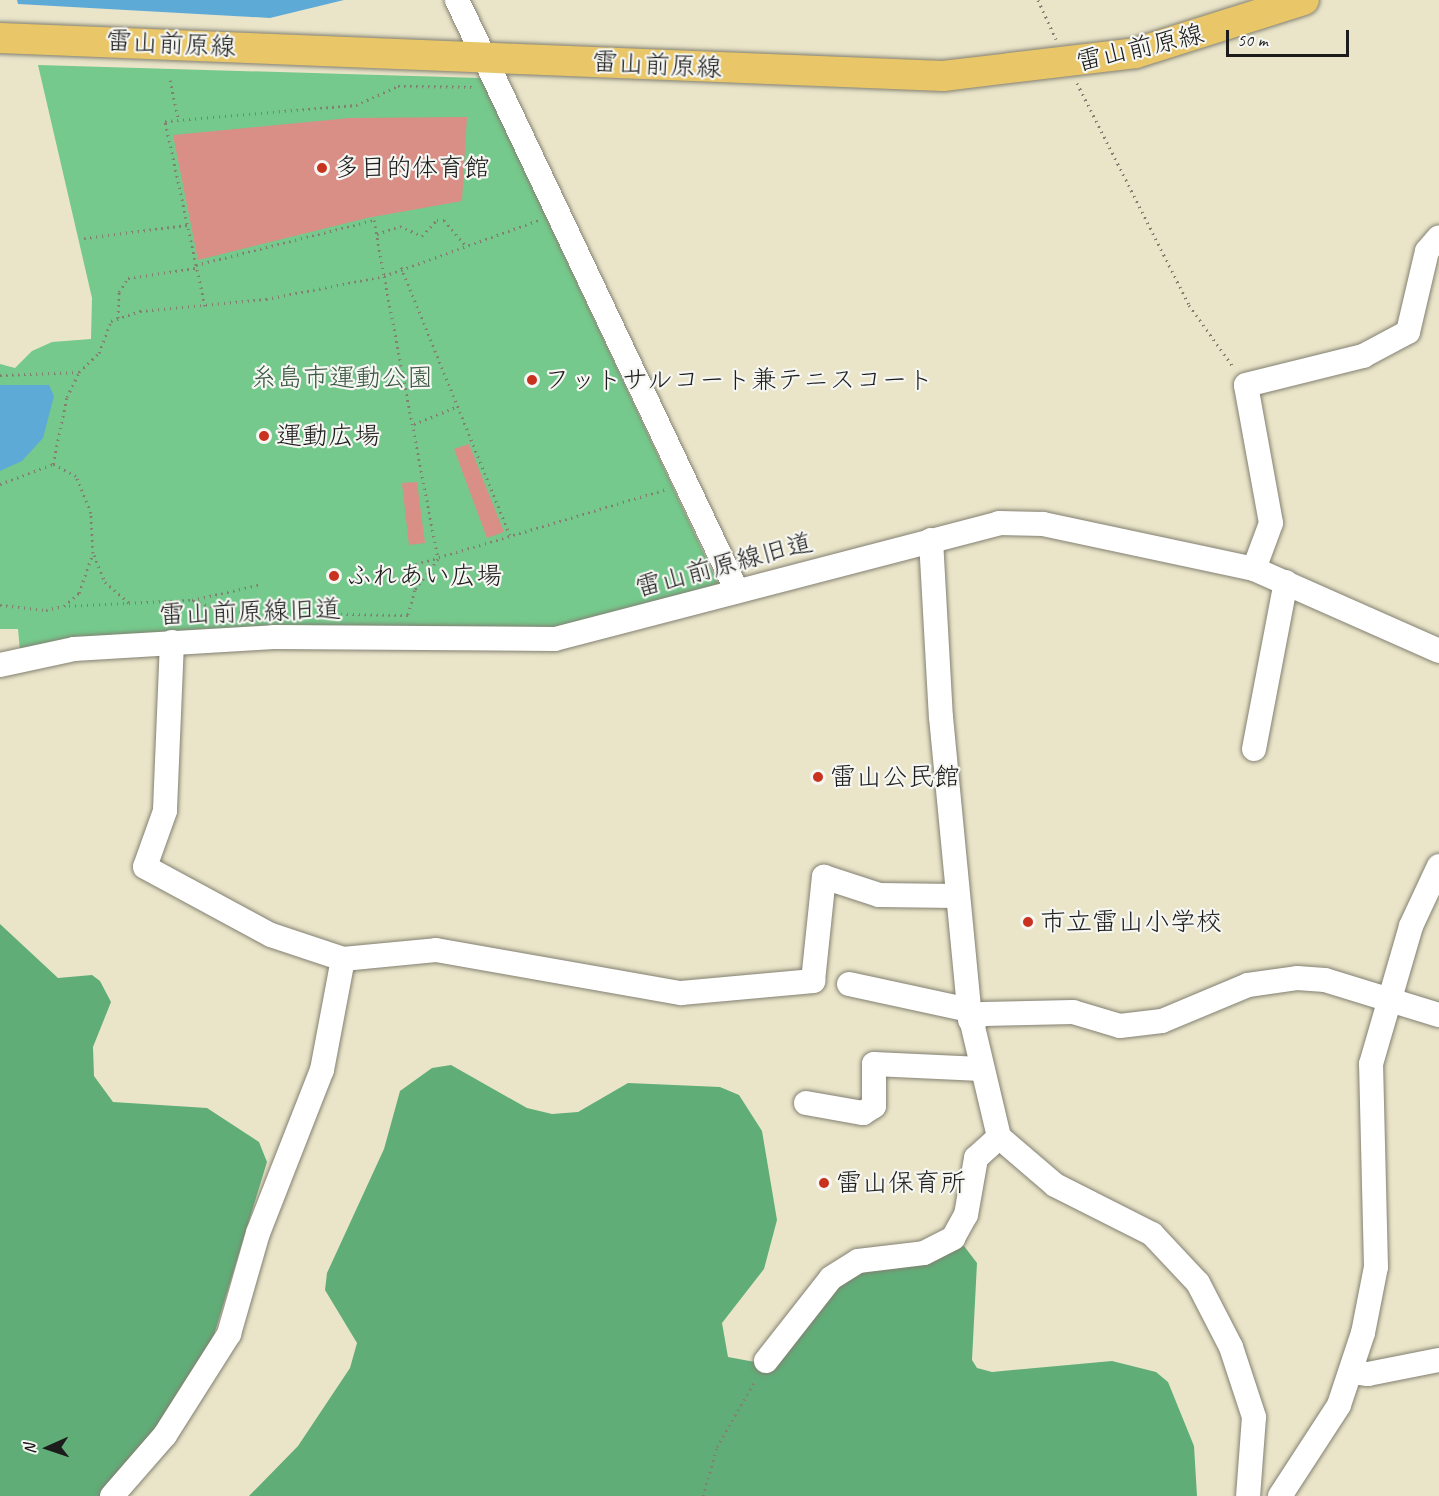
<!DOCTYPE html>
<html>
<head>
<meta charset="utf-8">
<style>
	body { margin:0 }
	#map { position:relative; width:1439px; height:1496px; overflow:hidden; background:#eae5c9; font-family:Caveat,"Klee One",sans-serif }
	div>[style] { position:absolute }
	.green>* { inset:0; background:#75c98c }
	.forest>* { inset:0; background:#60ad78 }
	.water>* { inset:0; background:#5eaad7 }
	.building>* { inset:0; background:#d98f86 }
	.path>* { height:3px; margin-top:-1.5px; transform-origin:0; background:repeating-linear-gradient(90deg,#838072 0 1.5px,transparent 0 6px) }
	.roads { filter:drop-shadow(0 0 2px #838072) drop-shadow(0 0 2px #838072) }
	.minor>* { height:24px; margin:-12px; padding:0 12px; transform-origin:12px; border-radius:12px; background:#fff }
	.major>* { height:30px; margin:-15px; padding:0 15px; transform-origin:15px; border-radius:15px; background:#e9c769 }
	.dots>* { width:16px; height:16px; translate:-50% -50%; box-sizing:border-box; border:3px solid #f6f6f2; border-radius:50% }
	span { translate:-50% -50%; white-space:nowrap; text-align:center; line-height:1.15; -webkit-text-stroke:4.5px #f6f6f2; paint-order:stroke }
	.street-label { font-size:26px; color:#1c1c1c }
	.poi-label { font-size:26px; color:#1c1c1c }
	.left { translate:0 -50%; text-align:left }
	.park-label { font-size:26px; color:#3b5943 }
	.north { position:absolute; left:18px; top:1418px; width:60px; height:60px; -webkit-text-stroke:4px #f6f6f2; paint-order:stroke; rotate:267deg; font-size:16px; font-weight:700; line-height:24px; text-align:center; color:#1c1c1c }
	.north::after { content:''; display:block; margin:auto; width:21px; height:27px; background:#1c1c1c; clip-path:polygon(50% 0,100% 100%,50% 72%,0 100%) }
	.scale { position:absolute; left:1226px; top:30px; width:123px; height:27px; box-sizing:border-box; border:3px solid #1c1c1c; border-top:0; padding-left:8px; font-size:18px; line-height:21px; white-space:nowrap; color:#1c1c1c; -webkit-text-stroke:4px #f6f6f2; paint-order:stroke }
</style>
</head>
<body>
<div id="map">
	<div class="green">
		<div style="clip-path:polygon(38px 65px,481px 78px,721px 590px,553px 633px,20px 651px,18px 629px,0 629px,0 364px,15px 368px,32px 351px,52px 342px,91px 339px,92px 298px)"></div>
	</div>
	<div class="forest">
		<div style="clip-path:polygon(0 924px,58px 978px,92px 975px,100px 981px,111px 1002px,93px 1047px,94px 1076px,113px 1102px,207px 1108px,259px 1142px,267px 1162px,214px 1335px,149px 1438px,100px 1496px,0 1496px)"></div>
		<div style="clip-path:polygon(451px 1065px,527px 1108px,552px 1114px,578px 1112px,628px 1083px,720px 1087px,739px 1095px,762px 1131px,777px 1220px,764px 1269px,722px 1323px,728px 1357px,755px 1362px,768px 1345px,861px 1269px,964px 1246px,977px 1263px,972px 1360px,977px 1368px,992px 1372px,1112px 1361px,1156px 1372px,1168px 1382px,1194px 1446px,1197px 1496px,249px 1496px,298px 1446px,350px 1368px,357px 1343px,325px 1290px,327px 1273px,384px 1149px,400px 1091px,432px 1068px)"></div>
	</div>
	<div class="water">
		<div style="clip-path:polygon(17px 0,344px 0,270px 18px,18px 4px)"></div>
		<div style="clip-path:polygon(0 385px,49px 385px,54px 396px,43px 438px,22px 461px,0 471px)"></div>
	</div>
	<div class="building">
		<div style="clip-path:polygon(467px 117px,462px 201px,367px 218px,198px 260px,173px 135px,350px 118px)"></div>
		<div style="clip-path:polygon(469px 444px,504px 532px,487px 538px,454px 449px)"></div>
		<div style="clip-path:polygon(417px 482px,425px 543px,409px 545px,402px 483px)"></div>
	</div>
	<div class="path">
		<div style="left:1038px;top:0;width:43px;rotate:65.2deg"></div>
		<div style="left:170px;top:80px;width:40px;rotate:78deg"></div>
		<div style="left:1077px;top:83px;width:249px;rotate:63.2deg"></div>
		<div style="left:1189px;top:305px;width:77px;rotate:54.5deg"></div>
		<div style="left:377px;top:234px;width:24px;rotate:-19deg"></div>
		<div style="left:400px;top:226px;width:24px;rotate:24deg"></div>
		<div style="left:422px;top:236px;width:22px;rotate:-47deg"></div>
		<div style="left:437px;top:220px;width:7px"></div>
		<div style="left:444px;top:220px;width:33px;rotate:50deg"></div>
		<div style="left:84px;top:238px;width:104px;rotate:-7.2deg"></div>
		<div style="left:196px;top:265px;width:184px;rotate:-14.2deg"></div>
		<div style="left:374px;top:220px;width:57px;rotate:79.9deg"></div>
		<div style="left:384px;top:276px;width:165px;rotate:-19.9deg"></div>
		<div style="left:401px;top:267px;width:289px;rotate:67.9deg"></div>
		<div style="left:205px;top:306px;width:189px;rotate:-102.2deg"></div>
		<div style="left:165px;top:121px;width:192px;rotate:-4.8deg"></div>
		<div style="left:356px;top:105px;width:46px;rotate:-24.3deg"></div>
		<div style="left:398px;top:86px;width:78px;rotate:0.7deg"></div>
		<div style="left:118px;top:318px;width:26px;rotate:-88deg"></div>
		<div style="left:119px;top:292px;width:17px;rotate:-57deg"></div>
		<div style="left:128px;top:278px;width:69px;rotate:-8.4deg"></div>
		<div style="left:0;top:375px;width:79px;rotate:-2.2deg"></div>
		<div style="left:414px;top:424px;width:48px;rotate:-22.2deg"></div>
		<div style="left:0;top:484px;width:57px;rotate:-20.7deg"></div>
		<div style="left:53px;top:464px;width:68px;rotate:-78.2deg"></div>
		<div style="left:67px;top:397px;width:28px;rotate:-64deg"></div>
		<div style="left:79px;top:372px;width:28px;rotate:-44deg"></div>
		<div style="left:99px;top:353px;width:34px;rotate:-69deg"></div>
		<div style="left:111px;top:321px;width:31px;rotate:-19deg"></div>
		<div style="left:140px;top:311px;width:127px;rotate:-5.4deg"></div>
		<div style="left:266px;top:299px;width:120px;rotate:-11deg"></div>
		<div style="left:384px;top:276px;width:288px;rotate:79.2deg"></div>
		<div style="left:438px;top:559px;width:39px;rotate:127deg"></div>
		<div style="left:415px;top:590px;width:26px;rotate:106deg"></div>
		<div style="left:408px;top:615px;width:179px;rotate:-179deg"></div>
		<div style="left:229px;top:612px;width:41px;rotate:-162.9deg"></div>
		<div style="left:190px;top:600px;width:126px;rotate:177.3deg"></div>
		<div style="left:94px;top:555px;width:29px;rotate:68deg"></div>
		<div style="left:105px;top:582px;width:32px;rotate:41deg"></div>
		<div style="left:410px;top:566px;width:267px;rotate:-16.7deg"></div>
		<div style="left:192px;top:600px;width:68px;rotate:-12.8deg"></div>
		<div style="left:0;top:605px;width:46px;rotate:6.2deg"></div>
		<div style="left:46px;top:610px;width:18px;rotate:-13deg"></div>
		<div style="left:64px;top:606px;width:20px;rotate:-41deg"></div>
		<div style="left:79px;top:593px;width:42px;rotate:-70.7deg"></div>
		<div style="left:93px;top:553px;width:40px;rotate:-92.9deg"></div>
		<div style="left:91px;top:513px;width:40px;rotate:-112deg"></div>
		<div style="left:76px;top:476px;width:26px;rotate:-152deg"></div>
		<div style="left:703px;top:1496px;width:51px;rotate:-74.1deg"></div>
		<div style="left:717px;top:1447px;width:78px;rotate:-60.2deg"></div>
	</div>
	<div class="roads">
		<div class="minor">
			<div style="left:457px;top:0;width:654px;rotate:64.65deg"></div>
			<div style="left:931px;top:540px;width:177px;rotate:86.8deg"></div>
			<div style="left:941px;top:717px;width:294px;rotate:84.5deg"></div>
			<div style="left:969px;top:1010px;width:130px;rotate:76.7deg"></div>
			<div style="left:999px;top:1137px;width:74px;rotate:40.6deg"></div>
			<div style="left:1055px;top:1185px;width:109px;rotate:26.8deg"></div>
			<div style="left:1152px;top:1234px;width:67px;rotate:46.8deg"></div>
			<div style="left:1198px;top:1283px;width:72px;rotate:62.7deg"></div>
			<div style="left:1231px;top:1347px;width:74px;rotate:71.8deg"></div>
			<div style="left:1254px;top:1417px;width:79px;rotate:94.3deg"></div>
			<div style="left:1254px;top:569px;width:49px;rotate:-69.7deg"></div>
			<div style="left:1271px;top:523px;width:140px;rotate:-100.3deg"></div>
			<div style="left:1246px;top:385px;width:121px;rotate:-13.9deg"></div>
			<div style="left:1363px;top:356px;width:51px;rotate:-28.1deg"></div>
			<div style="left:1408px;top:332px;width:83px;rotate:-76.8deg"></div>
			<div style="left:1427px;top:251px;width:18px;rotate:-49deg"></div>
			<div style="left:172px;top:642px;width:169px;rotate:92.4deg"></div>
			<div style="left:165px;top:811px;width:59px;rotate:109.7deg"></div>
			<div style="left:145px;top:867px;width:143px;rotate:28.4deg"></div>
			<div style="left:271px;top:935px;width:76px;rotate:18.4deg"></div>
			<div style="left:343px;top:959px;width:93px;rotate:-5.5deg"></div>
			<div style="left:436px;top:950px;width:249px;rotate:10deg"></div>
			<div style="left:681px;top:993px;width:133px;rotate:-5.2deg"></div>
			<div style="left:813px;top:981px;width:105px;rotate:-84deg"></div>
			<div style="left:824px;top:877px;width:58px;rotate:18.1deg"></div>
			<div style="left:879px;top:895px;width:77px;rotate:0.7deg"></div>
			<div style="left:0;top:665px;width:76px;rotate:-12.2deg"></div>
			<div style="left:74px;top:649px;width:200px;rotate:-3.4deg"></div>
			<div style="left:274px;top:637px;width:281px;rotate:0.4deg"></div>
			<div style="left:555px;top:639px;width:459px;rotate:-14.6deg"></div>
			<div style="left:999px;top:523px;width:44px;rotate:1.3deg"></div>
			<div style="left:1043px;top:524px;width:216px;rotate:12deg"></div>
			<div style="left:1254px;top:569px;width:202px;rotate:23.9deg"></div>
			<div style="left:1254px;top:749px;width:170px;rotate:-79.2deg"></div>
			<div style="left:849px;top:984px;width:123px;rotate:12.2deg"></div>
			<div style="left:970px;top:1020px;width:15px;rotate:-23deg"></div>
			<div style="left:984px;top:1014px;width:89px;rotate:-1.3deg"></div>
			<div style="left:1073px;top:1012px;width:49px;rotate:16.6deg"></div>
			<div style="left:1120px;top:1026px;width:42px;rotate:-6.8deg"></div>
			<div style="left:1162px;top:1021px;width:93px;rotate:-22.7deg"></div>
			<div style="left:1248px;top:985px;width:49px;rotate:-8.1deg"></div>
			<div style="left:1297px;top:978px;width:28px;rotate:4deg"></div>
			<div style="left:1325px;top:980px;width:119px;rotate:17.1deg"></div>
			<div style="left:806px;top:1103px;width:58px;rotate:10deg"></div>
			<div style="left:863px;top:1113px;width:13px;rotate:-32deg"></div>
			<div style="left:874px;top:1106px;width:42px;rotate:-90deg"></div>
			<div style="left:874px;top:1064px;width:107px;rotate:2.7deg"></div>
			<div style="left:766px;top:1361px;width:105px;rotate:-51.9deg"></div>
			<div style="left:831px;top:1278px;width:32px;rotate:-32deg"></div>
			<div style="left:858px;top:1261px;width:66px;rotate:-6.9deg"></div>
			<div style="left:924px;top:1253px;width:33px;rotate:-27deg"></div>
			<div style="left:953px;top:1238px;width:26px;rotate:-61deg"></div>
			<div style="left:966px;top:1215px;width:58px;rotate:-80deg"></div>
			<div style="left:976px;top:1158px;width:31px;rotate:-42deg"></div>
			<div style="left:1353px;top:1372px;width:15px;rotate:8deg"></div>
			<div style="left:1368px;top:1374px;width:72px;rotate:-11.2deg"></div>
			<div style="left:112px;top:1496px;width:81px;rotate:-49deg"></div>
			<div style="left:165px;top:1435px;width:120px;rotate:-57.6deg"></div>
			<div style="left:229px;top:1334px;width:105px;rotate:-74deg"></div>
			<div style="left:258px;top:1233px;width:175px;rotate:-68.6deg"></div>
			<div style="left:322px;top:1070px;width:113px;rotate:-79.3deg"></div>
			<div style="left:1280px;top:1496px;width:108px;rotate:-57deg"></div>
			<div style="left:1339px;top:1405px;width:76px;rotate:-71.6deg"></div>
			<div style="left:1363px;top:1333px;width:67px;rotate:-78.9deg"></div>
			<div style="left:1376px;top:1267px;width:203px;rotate:-91.4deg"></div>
			<div style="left:1371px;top:1064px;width:144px;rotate:-73.8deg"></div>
			<div style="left:1411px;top:926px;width:66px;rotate:-65deg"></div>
		</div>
		<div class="major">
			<div style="left:0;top:38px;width:944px;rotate:2.31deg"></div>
			<div style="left:943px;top:76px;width:194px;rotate:-6.8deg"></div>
			<div style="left:1136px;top:53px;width:176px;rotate:-17.5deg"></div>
		</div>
	</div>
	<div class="dots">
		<div style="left:322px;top:168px;background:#c8321e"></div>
		<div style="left:532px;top:380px;background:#c8321e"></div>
		<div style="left:264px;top:436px;background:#c8321e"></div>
		<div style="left:334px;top:576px;background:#c8321e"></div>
		<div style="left:818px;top:777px;background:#c8321e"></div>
		<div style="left:1028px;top:922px;background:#c8321e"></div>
		<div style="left:824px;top:1183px;background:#c8321e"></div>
	</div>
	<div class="street-label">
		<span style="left:171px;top:44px;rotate:3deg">雷山前原線</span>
		<span style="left:1140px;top:48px;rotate:-13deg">雷山前原線</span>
		<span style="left:657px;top:65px;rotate:3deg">雷山前原線</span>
		<span style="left:724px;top:565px;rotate:-15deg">雷山前原線旧道</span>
		<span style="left:250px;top:612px;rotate:-2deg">雷山前原線旧道</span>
	</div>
	<div class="poi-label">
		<span class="left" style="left:334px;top:168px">多目的体育館</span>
		<span class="left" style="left:544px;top:380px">フットサルコート兼テニスコート</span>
		<span class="left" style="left:276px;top:436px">運動広場</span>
		<span class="left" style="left:346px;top:576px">ふれあい広場</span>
		<span class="left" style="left:830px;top:777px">雷山公民館</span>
		<span class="left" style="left:1040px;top:922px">市立雷山小学校</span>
		<span class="left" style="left:836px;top:1183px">雷山保育所</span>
	</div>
	<div class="park-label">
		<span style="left:342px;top:378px">糸島市運動公園</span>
	</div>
	<div class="north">N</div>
	<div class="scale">50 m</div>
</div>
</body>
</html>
